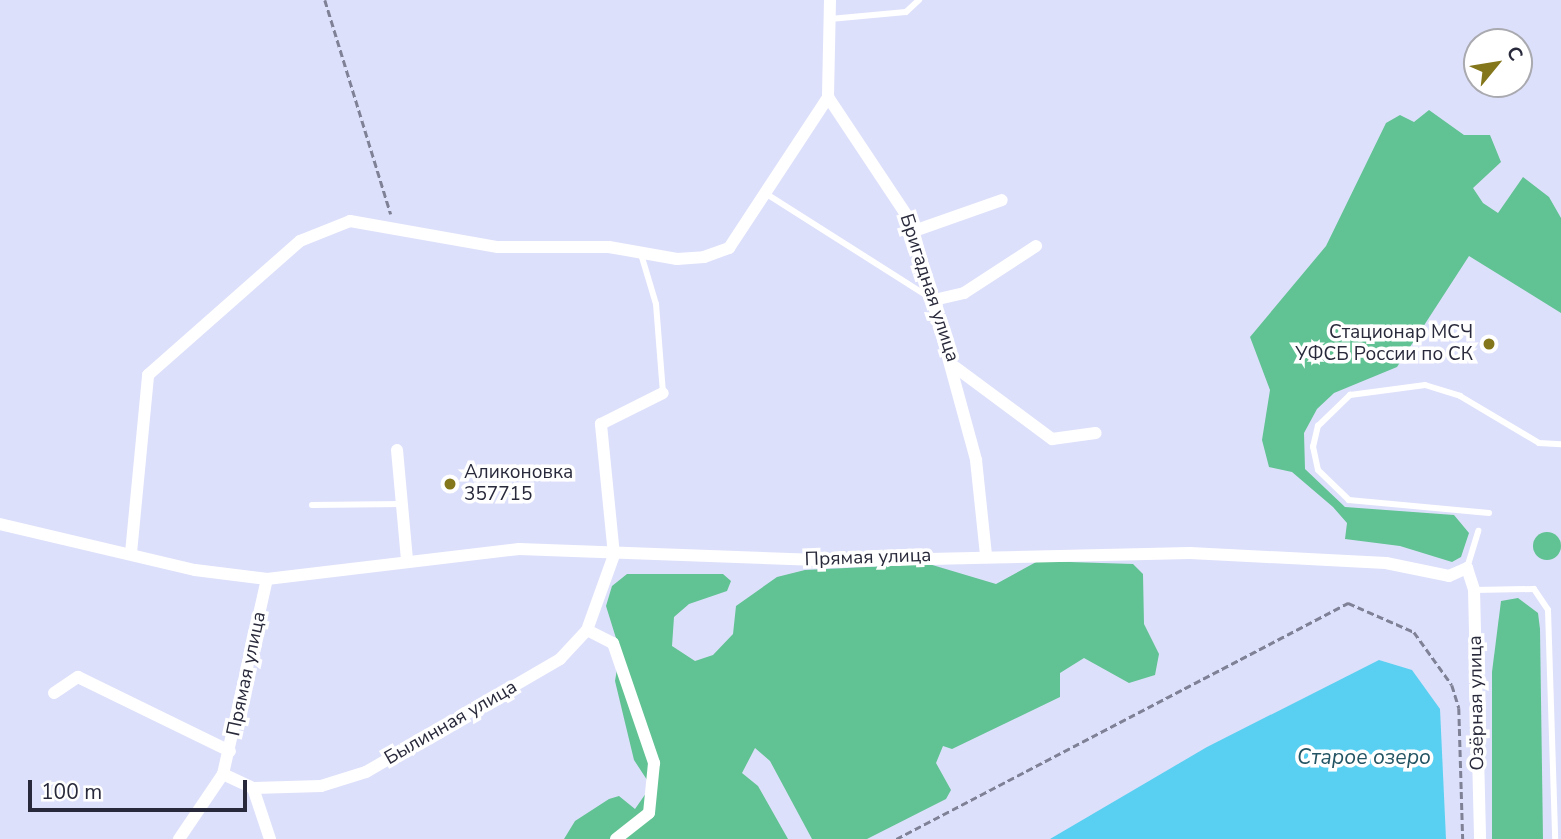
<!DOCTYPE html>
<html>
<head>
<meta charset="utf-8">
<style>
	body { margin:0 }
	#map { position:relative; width:1561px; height:839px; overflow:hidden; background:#dde0fa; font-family:"Nunito Sans",sans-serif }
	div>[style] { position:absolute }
	.forest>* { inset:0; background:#61c293 }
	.round { border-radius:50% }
	.water>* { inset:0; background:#59cff1 }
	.path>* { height:2.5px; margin-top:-1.25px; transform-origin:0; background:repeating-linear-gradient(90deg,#7f8197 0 7px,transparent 0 10.5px) }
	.service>* { height:6px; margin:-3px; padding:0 3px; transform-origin:3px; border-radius:3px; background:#fff }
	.minor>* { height:12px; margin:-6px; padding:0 6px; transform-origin:6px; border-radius:6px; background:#fff }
	.dots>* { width:19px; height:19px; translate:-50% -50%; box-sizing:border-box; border:4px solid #fff; border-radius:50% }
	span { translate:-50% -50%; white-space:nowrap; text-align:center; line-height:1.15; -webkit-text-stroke:7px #fff; paint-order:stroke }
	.street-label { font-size:19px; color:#28293a }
	.poi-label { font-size:19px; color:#28293a }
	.right { translate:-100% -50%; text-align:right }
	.left { translate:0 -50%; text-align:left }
	.water-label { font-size:21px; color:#235463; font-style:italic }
	.north { position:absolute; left:1463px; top:28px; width:70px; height:70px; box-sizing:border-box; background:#fff; border:2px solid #a9a9b0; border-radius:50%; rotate:60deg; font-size:19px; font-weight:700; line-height:28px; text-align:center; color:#28293a }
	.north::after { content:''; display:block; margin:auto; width:24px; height:32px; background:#84761a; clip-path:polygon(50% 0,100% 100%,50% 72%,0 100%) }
	.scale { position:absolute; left:28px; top:780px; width:219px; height:32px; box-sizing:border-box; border:4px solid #28293a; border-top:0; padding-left:9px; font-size:21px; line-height:24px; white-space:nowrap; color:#28293a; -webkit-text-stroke:5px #fff; paint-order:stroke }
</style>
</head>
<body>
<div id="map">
	<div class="forest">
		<div style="clip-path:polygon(1429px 110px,1464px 135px,1490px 135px,1501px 162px,1473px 188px,1483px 203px,1498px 213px,1523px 177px,1549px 197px,1561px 218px,1561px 313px,1469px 256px,1397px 367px,1334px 393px,1317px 409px,1304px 433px,1305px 469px,1345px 507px,1454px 515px,1469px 533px,1461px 557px,1452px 562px,1400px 546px,1345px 539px,1347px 523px,1333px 507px,1292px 472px,1269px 467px,1262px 440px,1270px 390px,1250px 337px,1326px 246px,1386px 123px,1400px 115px,1414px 122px)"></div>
		<div class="round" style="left:1533px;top:532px;width:28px;height:28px"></div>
		<div style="clip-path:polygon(1038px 561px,1133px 564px,1143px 574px,1144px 624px,1159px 654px,1155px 675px,1129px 683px,1084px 658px,1060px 673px,1060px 697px,952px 749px,943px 746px,936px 763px,951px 790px,946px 799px,867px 839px,812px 839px,770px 761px,755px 748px,742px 773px,758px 786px,788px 839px,564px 839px,575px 821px,609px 799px,619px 796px,635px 809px,651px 786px,634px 760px,615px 681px,620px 651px,606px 606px,612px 586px,627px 574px,723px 574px,731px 581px,727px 591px,689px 604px,674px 617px,672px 646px,695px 661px,713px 655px,733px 634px,736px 606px,777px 577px,805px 570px,929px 564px,996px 584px)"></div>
		<div style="clip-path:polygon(1518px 598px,1538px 613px,1540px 629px,1543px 839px,1492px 839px,1492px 672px,1501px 601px)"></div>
	</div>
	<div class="water">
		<div style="clip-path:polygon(1379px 660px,1412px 670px,1440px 709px,1446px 839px,1050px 839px,1207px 747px)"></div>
	</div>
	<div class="path">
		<div style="left:325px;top:0;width:224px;rotate:72.9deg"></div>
		<div style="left:896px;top:839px;width:510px;rotate:-27.57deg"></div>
		<div style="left:1348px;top:603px;width:72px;rotate:23.7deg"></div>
		<div style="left:1414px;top:632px;width:65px;rotate:54.4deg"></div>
		<div style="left:1452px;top:685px;width:24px;rotate:73deg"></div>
		<div style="left:1459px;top:708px;width:131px;rotate:88.3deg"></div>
	</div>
	<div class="service">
		<div style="left:830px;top:19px;width:76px;rotate:-5.3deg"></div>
		<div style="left:906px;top:12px;width:18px;rotate:-43deg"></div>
		<div style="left:765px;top:193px;width:194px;rotate:32.4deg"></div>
		<div style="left:641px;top:254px;width:52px;rotate:73.3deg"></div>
		<div style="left:656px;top:304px;width:89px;rotate:85.5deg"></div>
		<div style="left:312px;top:505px;width:90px;rotate:-0.6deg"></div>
		<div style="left:1489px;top:513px;width:141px;rotate:-174.7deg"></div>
		<div style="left:1349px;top:500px;width:43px;rotate:-135.9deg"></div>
		<div style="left:1318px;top:470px;width:24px;rotate:-102deg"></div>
		<div style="left:1313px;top:447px;width:22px;rotate:-77deg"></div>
		<div style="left:1318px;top:426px;width:45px;rotate:-44.1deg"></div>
		<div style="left:1350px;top:395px;width:76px;rotate:-7.6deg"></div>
		<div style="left:1425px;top:385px;width:37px;rotate:17deg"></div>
		<div style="left:1460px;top:396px;width:92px;rotate:30.7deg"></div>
		<div style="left:1539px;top:443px;width:22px;rotate:3deg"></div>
		<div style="left:1467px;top:568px;width:39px;rotate:-73deg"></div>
		<div style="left:1474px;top:590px;width:60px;rotate:-1deg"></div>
		<div style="left:1534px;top:589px;width:25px;rotate:56deg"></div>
		<div style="left:1548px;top:610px;width:229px;rotate:88.2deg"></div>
	</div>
	<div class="minor">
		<div style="left:830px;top:0;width:97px;rotate:91.2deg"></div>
		<div style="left:828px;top:97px;width:150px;rotate:56.4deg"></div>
		<div style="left:911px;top:222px;width:247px;rotate:74.7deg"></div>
		<div style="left:976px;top:460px;width:96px;rotate:84deg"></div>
		<div style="left:914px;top:231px;width:93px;rotate:-19.4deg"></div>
		<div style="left:934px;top:300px;width:31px;rotate:-13deg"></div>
		<div style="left:964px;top:293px;width:86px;rotate:-33.1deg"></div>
		<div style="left:955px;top:367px;width:121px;rotate:36.6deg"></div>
		<div style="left:1052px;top:439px;width:44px;rotate:-7.8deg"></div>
		<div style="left:397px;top:450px;width:110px;rotate:84.8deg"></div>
		<div style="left:0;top:524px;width:200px;rotate:13.3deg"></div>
		<div style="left:195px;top:570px;width:73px;rotate:7.1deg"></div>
		<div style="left:267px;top:579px;width:254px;rotate:-6.8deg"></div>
		<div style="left:519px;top:549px;width:320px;rotate:2.1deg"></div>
		<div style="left:839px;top:561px;width:351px;rotate:-1.3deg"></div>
		<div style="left:1190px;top:553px;width:196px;rotate:2.9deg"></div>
		<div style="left:1386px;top:563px;width:64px;rotate:11.7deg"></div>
		<div style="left:1449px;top:576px;width:20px;rotate:-24deg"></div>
		<div style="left:1467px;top:568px;width:23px;rotate:72deg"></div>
		<div style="left:1474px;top:590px;width:249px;rotate:88.6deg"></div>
		<div style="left:131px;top:553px;width:179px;rotate:-84.5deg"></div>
		<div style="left:148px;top:375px;width:203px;rotate:-41.4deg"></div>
		<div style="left:300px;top:241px;width:54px;rotate:-21.8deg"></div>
		<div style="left:350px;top:221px;width:150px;rotate:10deg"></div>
		<div style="left:498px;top:247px;width:111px"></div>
		<div style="left:609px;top:247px;width:69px;rotate:10deg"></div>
		<div style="left:677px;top:259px;width:27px;rotate:-4deg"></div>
		<div style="left:704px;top:257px;width:27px;rotate:-20deg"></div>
		<div style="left:729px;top:248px;width:181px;rotate:-56.7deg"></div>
		<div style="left:587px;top:630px;width:29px;rotate:27deg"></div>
		<div style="left:613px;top:643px;width:127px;rotate:71.1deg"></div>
		<div style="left:654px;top:763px;width:50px;rotate:95.7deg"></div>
		<div style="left:649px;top:813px;width:42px;rotate:141.8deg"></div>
		<div style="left:54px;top:693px;width:29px;rotate:-34deg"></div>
		<div style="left:78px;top:677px;width:169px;rotate:26deg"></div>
		<div style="left:223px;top:774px;width:33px;rotate:25deg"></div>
		<div style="left:253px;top:788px;width:68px;rotate:-1.7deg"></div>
		<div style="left:321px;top:786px;width:47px;rotate:-17.3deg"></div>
		<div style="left:366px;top:772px;width:225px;rotate:-30.2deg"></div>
		<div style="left:560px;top:659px;width:40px;rotate:-47deg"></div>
		<div style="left:587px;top:630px;width:80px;rotate:-70.2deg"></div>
		<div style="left:614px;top:555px;width:132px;rotate:-95.7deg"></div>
		<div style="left:601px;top:424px;width:69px;rotate:-26.6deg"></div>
		<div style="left:253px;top:788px;width:54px;rotate:71.6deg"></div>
		<div style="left:179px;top:839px;width:78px;rotate:-55.9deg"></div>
		<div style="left:223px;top:774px;width:200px;rotate:-77.3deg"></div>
	</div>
	<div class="dots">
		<div style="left:1489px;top:344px;background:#84761a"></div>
		<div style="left:450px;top:484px;background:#84761a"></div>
	</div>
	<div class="street-label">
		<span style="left:929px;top:288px;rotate:72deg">Бригадная улица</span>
		<span style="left:868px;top:558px;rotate:-2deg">Прямая улица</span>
		<span style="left:247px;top:674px;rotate:-78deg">Прямая улица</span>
		<span style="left:1477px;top:703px;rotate:-91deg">Озёрная улица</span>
		<span style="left:451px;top:723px;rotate:-30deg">Былинная улица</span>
	</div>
	<div class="poi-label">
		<span class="right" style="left:1473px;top:344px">Стационар МСЧ<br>УФСБ России по СК</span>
		<span class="left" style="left:464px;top:484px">Аликоновка<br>357715</span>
	</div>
	<div class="water-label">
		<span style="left:1364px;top:757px">Старое озеро</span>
	</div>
	<div class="north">С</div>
	<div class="scale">100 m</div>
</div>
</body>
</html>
